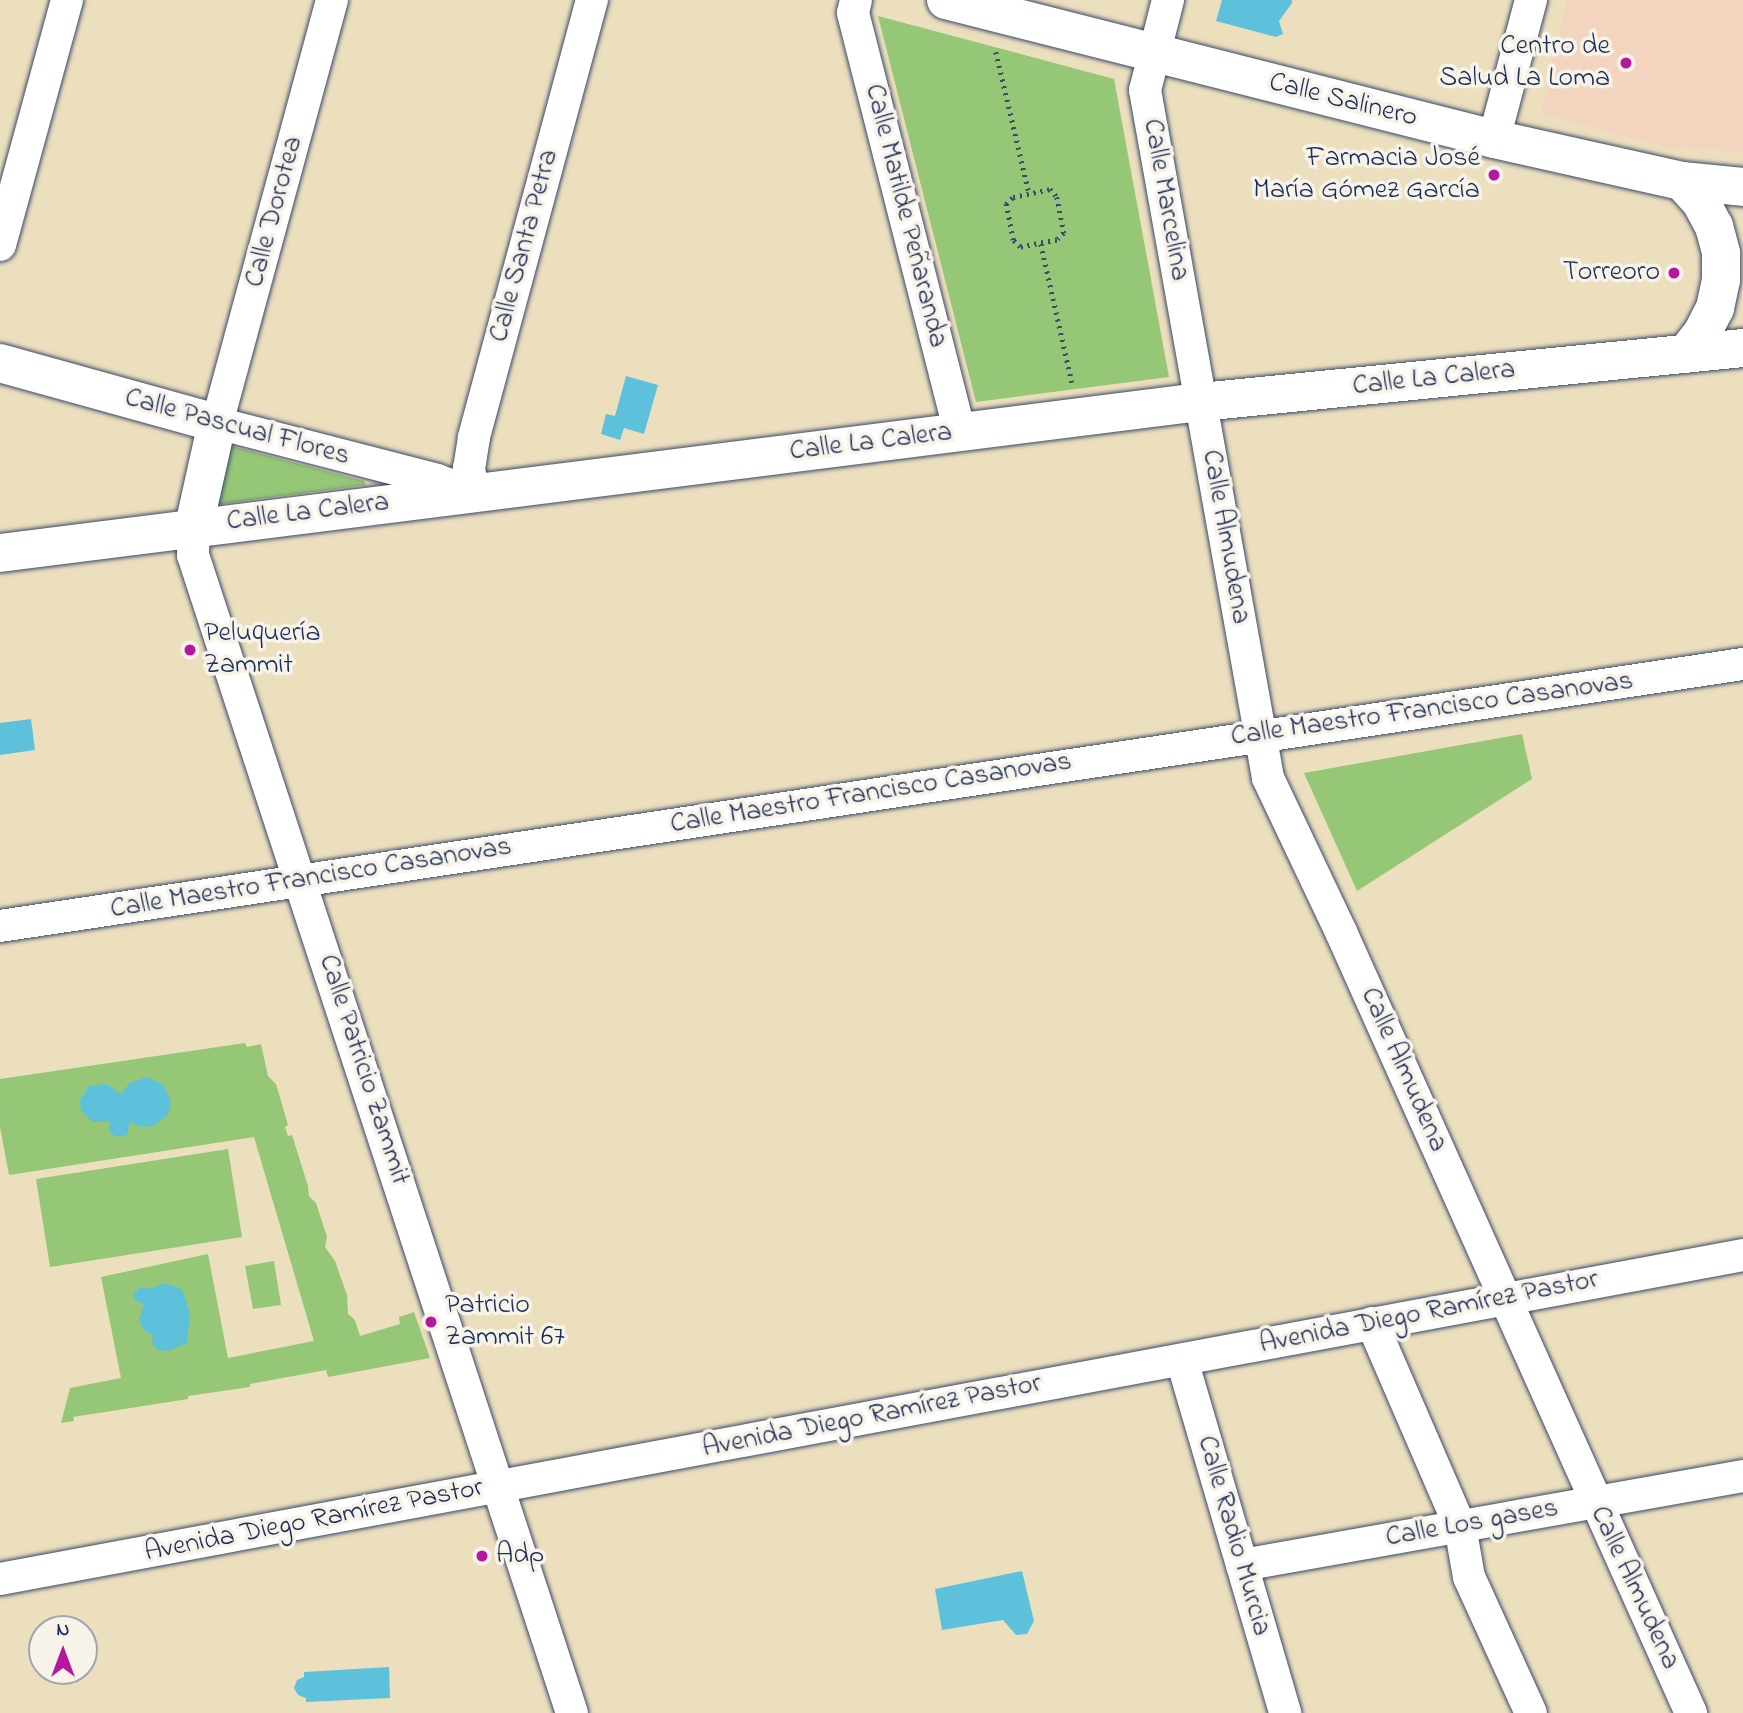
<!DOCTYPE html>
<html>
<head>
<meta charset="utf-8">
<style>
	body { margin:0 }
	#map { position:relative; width:1743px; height:1713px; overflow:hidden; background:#ecdfbd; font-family:"Indie Flower",sans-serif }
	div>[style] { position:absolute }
	.built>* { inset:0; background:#f3d4bf }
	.green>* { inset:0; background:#95c777 }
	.water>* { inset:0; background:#5dc1db }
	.path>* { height:4.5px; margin-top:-2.25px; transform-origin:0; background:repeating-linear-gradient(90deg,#3a496c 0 2px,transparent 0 7px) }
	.roads { filter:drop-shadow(0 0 2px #3a496c) drop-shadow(0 0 2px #3a496c) }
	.street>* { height:32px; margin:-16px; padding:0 16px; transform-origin:16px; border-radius:16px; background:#fff }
	.secondary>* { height:38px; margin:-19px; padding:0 19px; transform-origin:19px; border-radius:19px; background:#fff }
	.dots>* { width:19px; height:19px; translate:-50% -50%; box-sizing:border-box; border:4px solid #f7f3e8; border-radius:50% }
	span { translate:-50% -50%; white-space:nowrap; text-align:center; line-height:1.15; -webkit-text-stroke:7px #f7f3e8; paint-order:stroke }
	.poi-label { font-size:28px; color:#1b2f5e }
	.right { translate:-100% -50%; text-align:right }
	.left { translate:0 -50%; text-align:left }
	.street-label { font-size:28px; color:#1b2f5e }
	.north { position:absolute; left:28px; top:1615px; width:70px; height:70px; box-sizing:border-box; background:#f7f3e8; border:2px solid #9fa5b1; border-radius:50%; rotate:0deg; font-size:19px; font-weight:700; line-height:28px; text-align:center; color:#1b2f5e }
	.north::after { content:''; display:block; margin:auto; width:24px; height:32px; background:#b5179e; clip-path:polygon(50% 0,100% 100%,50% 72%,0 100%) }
</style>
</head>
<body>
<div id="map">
	<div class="built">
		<div style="clip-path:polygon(1567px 0,1743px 0,1743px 153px,1679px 147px,1678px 150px,1540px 114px)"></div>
	</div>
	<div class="green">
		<div style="clip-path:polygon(878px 16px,1114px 79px,1169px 377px,976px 402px)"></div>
		<div style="clip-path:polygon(231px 446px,364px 481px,366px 485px,220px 504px,218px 503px)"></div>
		<div style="clip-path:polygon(1522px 734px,1532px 779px,1357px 891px,1304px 773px)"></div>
		<div style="clip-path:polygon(245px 1043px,247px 1047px,261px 1044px,268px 1076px,276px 1084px,288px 1125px,285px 1127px,288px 1136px,292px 1135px,308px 1186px,309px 1196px,316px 1203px,327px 1237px,325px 1247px,335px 1261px,347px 1295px,348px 1314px,355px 1320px,360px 1336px,400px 1324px,399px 1317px,414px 1312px,430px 1358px,328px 1377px,326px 1370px,310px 1373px,250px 1384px,250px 1387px,188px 1396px,188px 1399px,73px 1417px,74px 1421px,61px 1423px,70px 1388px,121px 1378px,101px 1277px,208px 1254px,228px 1358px,314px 1341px,254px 1137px,9px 1175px,0 1127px,0 1079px)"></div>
		<div style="clip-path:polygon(228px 1149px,242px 1237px,50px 1267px,36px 1179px)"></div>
		<div style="clip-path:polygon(274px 1261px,281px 1305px,253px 1309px,245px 1266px)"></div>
	</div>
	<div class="water">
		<div style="clip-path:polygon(1222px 0,1292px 0,1292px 3px,1279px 21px,1283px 34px,1276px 37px,1216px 21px)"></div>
		<div style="clip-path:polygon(626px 376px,658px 385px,644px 434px,624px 428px,620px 440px,601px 434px,606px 414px,615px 416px)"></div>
		<div style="clip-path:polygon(31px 719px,35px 750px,0 755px,0 723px)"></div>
		<div style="clip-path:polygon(147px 1077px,164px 1085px,171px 1102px,168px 1114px,154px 1126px,141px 1127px,130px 1122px,127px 1135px,116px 1137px,110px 1132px,109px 1122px,93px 1122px,81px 1111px,80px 1100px,89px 1086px,106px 1084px,122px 1094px,129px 1083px)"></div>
		<div style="clip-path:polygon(165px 1283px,182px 1289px,190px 1313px,187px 1343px,168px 1351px,157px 1350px,152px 1343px,153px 1336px,143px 1329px,139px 1319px,144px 1304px,137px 1302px,133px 1295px,140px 1287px,150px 1289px)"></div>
		<div style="clip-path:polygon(1022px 1571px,1034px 1621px,1027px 1634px,1016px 1635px,1003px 1620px,942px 1630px,935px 1589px)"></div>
		<div style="clip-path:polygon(389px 1667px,390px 1698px,306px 1702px,306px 1698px,298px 1695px,294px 1688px,297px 1680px,304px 1677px,304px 1672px)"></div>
	</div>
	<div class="path">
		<div style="left:996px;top:52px;width:145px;rotate:76.8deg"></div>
		<div style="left:1050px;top:189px;width:11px;rotate:49deg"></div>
		<div style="left:1057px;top:197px;width:37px;rotate:79deg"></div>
		<div style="left:1064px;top:233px;width:10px;rotate:135deg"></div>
		<div style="left:1057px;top:240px;width:38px;rotate:169deg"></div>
		<div style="left:1020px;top:247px;width:10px;rotate:-135deg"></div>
		<div style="left:1013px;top:240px;width:37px;rotate:-101deg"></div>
		<div style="left:1006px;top:204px;width:10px;rotate:-45deg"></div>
		<div style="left:1013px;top:197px;width:38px;rotate:-12deg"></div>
		<div style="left:1041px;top:244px;width:142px;rotate:77.4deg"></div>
	</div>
	<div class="roads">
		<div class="street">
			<div style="left:332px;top:0;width:438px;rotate:105.2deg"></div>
			<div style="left:217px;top:423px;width:227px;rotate:14.5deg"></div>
			<div style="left:437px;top:480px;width:38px;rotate:20deg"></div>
			<div style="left:856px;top:0;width:13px;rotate:103deg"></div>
			<div style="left:853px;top:13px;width:432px;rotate:75.7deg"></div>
			<div style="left:1168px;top:0;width:93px;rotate:104.3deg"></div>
			<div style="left:1145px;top:90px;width:699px;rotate:79.86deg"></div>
			<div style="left:1268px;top:778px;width:170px;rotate:64.6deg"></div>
			<div style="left:1341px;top:932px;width:856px;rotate:65.86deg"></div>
			<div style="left:1494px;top:139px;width:144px;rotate:-75.1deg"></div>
			<div style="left:0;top:245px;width:254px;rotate:-74.7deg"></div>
			<div style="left:474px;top:493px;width:25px;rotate:-102deg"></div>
			<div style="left:469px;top:469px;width:32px;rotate:-81deg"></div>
			<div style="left:474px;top:437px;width:453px;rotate:-74.9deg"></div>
			<div style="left:194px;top:526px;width:29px;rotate:92deg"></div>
			<div style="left:193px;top:555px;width:1218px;rotate:71.88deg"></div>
			<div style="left:0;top:926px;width:1763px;rotate:-8.55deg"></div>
			<div style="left:1372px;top:1323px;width:221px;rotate:66.6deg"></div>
			<div style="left:1460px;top:1526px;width:52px;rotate:80deg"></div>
			<div style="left:1469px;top:1577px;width:149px;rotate:65.5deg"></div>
			<div style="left:1182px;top:1360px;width:368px;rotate:73.7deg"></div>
			<div style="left:1242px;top:1565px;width:509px;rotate:-10.07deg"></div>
			<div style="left:0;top:1579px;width:1773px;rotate:-10.53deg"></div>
		</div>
		<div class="secondary">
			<div style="left:946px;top:0;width:565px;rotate:14.23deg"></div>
			<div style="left:1494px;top:139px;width:193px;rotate:12.6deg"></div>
			<div style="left:1682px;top:181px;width:61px;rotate:5.6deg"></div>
			<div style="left:1682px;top:181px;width:28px;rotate:48deg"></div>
			<div style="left:1701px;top:202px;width:27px;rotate:62deg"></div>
			<div style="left:1714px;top:226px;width:28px;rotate:75deg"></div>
			<div style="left:1721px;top:253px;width:27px;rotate:90deg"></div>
			<div style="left:1721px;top:280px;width:29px;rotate:102deg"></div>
			<div style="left:1715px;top:308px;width:27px;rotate:117deg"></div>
			<div style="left:1703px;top:332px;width:28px;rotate:128deg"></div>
			<div style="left:0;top:363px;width:225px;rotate:15.5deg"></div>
			<div style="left:217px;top:423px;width:106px;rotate:102.6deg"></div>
			<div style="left:0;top:553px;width:1210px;rotate:-7.17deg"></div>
			<div style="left:1201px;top:402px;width:545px;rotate:-5.69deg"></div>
		</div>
	</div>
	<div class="dots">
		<div style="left:1626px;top:63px;background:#b5179e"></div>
		<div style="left:1494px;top:175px;background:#b5179e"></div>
		<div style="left:1674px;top:273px;background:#b5179e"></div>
		<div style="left:190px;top:650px;background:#b5179e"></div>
		<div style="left:431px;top:1322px;background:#b5179e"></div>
		<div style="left:482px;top:1556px;background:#b5179e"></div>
	</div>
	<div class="poi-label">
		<span class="right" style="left:1610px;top:63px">Centro de<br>Salud La Loma</span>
		<span class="right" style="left:1480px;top:175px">Farmacia José<br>María Gómez García</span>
		<span class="right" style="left:1660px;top:273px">Torreoro</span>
		<span class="left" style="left:204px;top:650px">Peluquería<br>Zammit</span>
		<span class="left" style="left:445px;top:1322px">Patricio<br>Zammit 67</span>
		<span class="left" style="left:496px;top:1556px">Adp</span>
	</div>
	<div class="street-label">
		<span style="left:1343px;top:101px;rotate:14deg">Calle Salinero</span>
		<span style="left:1165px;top:200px;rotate:80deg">Calle Marcelina</span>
		<span style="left:275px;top:212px;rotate:-75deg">Calle Dorotea</span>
		<span style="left:905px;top:216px;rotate:76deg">Calle Matilde Peñaranda</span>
		<span style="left:525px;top:246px;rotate:-75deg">Calle Santa Petra</span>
		<span style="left:1434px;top:379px;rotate:-6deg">Calle La Calera</span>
		<span style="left:237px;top:428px;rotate:15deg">Calle Pascual Flores</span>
		<span style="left:871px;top:443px;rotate:-7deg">Calle La Calera</span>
		<span style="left:308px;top:513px;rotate:-7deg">Calle La Calera</span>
		<span style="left:1225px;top:537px;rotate:80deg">Calle Almudena</span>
		<span style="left:1432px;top:710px;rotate:-8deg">Calle Maestro Francisco Casanovas</span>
		<span style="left:871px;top:794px;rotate:-9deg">Calle Maestro Francisco Casanovas</span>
		<span style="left:311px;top:879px;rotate:-9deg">Calle Maestro Francisco Casanovas</span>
		<span style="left:363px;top:1070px;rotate:72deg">Calle Patricio Zammit</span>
		<span style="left:1403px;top:1070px;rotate:66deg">Calle Almudena</span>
		<span style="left:1429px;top:1313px;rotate:-11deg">Avenida Diego Ramírez Pastor</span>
		<span style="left:872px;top:1417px;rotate:-11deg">Avenida Diego Ramírez Pastor</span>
		<span style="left:314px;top:1521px;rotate:-11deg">Avenida Diego Ramírez Pastor</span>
		<span style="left:1472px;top:1524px;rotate:-10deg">Calle Los gases</span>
		<span style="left:1233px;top:1536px;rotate:74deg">Calle Radio Murcia</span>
		<span style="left:1634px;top:1588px;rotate:65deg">Calle Almudena</span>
	</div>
	<div class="north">N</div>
</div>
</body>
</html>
